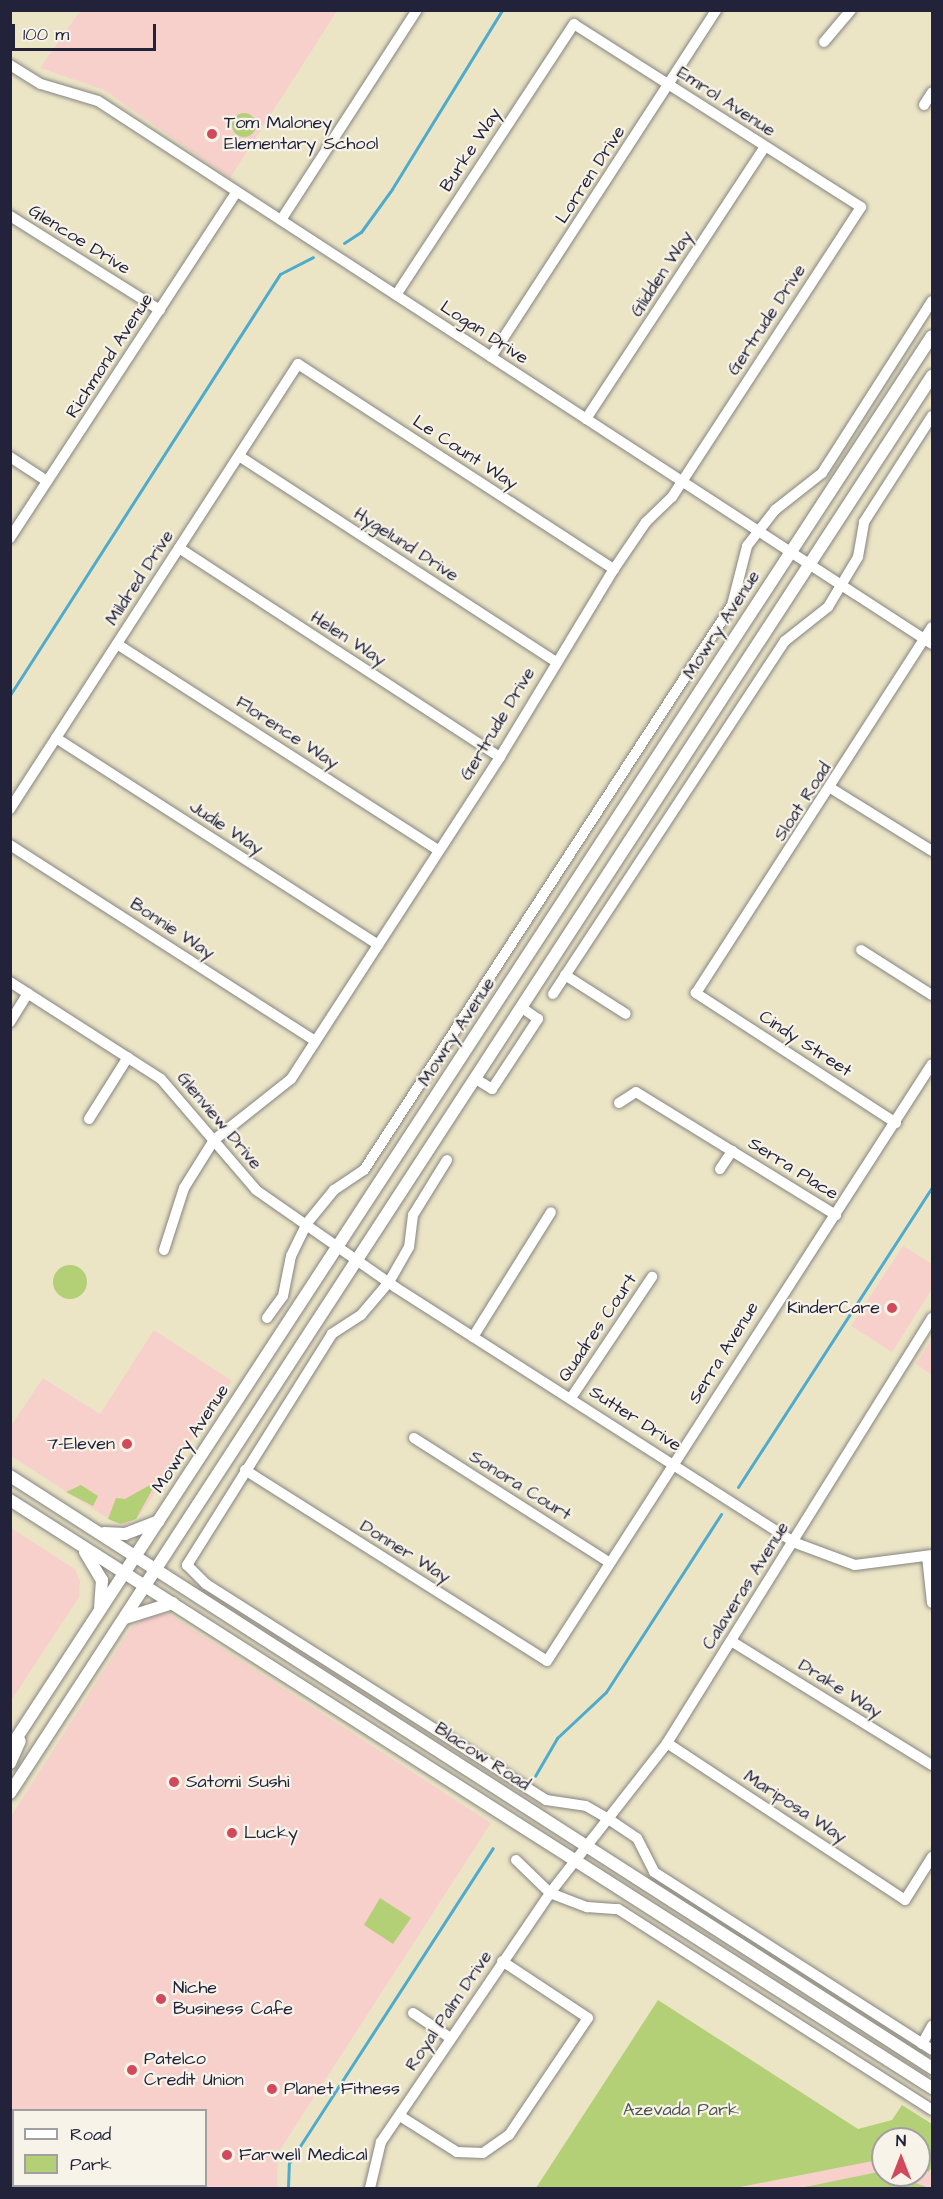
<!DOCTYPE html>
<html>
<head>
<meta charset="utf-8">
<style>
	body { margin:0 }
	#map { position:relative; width:943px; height:2199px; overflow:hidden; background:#ebe5c6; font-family:"Architects Daughter",sans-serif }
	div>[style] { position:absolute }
	.built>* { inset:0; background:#f7d0cb }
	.green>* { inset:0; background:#b3d076 }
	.round { border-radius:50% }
	.stream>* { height:3px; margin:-1.5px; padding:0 1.5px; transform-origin:1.5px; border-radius:1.5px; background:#4eabcc }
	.roads { filter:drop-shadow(0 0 2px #868480) drop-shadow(0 0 2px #868480) }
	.minor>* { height:10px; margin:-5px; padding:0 5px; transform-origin:5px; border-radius:5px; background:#fff }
	.major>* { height:12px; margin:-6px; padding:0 6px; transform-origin:6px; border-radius:6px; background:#fff }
	.dots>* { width:16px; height:16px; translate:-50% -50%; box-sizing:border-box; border:3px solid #f7f3e8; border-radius:50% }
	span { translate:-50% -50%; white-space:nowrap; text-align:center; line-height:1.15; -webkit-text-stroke:4.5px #f7f3e8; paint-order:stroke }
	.street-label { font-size:18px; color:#22223b }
	.poi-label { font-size:18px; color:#22223b }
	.left { translate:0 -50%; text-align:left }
	.right { translate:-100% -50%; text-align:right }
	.park-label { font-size:18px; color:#4e564d }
	.frame { position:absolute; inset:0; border:12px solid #22223b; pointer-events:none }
	.legend { position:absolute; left:12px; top:2109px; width:195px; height:78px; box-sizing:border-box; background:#f7f3e8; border:2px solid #a29fa3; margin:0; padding:8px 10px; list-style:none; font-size:18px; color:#22223b }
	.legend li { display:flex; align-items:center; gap:12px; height:30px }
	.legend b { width:30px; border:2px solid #a29fa3 }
	.north { position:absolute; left:871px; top:2127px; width:60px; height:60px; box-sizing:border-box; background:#f7f3e8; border:2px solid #a29fa3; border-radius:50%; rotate:0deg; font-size:16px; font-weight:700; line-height:24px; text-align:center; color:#22223b }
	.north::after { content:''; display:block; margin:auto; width:21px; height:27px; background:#d1495b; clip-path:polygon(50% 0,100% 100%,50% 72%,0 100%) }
	.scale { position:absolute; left:12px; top:24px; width:144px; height:27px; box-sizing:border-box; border:3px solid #22223b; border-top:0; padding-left:8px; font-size:18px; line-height:21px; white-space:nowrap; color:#22223b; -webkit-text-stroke:4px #f7f3e8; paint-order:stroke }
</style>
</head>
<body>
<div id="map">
	<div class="built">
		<div style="clip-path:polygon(80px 11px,337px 11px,230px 178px,104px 90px,40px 68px)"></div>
		<div style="clip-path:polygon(903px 1246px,932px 1264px,932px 1289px,892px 1352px,851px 1326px)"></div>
		<div style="clip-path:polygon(154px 1330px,232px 1381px,140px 1515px,127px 1524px,115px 1523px,11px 1456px,11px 1426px,43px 1378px,100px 1414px)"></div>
		<div style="clip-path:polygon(932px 1339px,932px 1375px,916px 1364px)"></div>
		<div style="clip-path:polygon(11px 1528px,75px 1569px,80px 1581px,79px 1597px,11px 1701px)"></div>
		<div style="clip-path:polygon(evenodd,169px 1614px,491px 1823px,278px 2153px,277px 2188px,11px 2188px,10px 1818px,131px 1628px,144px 1618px,169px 1614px,14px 2110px,206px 2110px,206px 2186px,14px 2186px,14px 2110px)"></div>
		<div style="clip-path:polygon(883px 2159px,883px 2175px,919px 2175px,919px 2165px,932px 2174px,932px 2188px,735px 2188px)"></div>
	</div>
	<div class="green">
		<div class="round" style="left:232px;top:113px;width:24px;height:24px"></div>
		<div class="round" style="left:53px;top:1265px;width:34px;height:34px"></div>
		<div style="clip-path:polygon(157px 1481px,136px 1519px,121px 1524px,108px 1519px,116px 1498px,125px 1499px)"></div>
		<div style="clip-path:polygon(81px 1485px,98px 1496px,93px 1506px,66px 1492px)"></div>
		<div style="clip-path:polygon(380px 1898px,411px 1918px,393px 1944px,364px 1925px)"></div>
		<div style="clip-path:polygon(658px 2000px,858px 2129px,892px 2120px,902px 2105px,932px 2124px,932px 2167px,929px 2172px,919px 2165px,919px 2139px,883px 2139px,883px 2159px,735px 2188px,536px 2188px)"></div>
		<div style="clip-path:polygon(883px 2171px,929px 2188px,800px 2188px)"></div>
	</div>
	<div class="stream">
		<div style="left:344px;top:243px;width:20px;rotate:-33deg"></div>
		<div style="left:361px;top:232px;width:53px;rotate:-54.2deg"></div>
		<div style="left:392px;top:189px;width:210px;rotate:-58.4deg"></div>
		<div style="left:10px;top:695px;width:500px;rotate:-57.33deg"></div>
		<div style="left:280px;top:274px;width:37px;rotate:-27deg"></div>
		<div style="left:738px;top:1487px;width:357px;rotate:-57.1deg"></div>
		<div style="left:535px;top:1776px;width:44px;rotate:-59.9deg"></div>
		<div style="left:557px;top:1738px;width:67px;rotate:-43.2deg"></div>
		<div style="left:606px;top:1692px;width:212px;rotate:-57.1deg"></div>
		<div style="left:288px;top:2188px;width:25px;rotate:-88deg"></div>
		<div style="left:289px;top:2163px;width:375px;rotate:-57.1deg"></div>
	</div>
	<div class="roads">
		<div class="minor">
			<div style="left:824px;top:42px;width:42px;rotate:-49.8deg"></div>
			<div style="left:10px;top:65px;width:36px;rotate:32deg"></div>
			<div style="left:41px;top:84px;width:59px;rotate:16.6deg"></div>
			<div style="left:98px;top:101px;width:995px;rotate:33.07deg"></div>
			<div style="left:924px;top:105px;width:15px;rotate:-58deg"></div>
			<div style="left:10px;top:216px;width:177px;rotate:32.1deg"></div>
			<div style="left:281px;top:220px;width:250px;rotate:-57.1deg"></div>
			<div style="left:491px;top:357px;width:414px;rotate:-57deg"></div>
			<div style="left:586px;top:419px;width:326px;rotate:-56.7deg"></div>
			<div style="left:239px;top:456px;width:378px;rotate:33deg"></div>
			<div style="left:10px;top:457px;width:44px;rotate:33deg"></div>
			<div style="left:10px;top:538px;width:413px;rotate:-56.8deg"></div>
			<div style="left:179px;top:548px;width:383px;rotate:33.1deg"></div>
			<div style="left:117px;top:644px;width:381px;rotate:32.7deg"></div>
			<div style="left:56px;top:738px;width:383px;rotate:32.7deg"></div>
			<div style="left:832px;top:789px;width:118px;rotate:31.8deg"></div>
			<div style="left:10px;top:809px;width:530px;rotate:-57.09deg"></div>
			<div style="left:298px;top:364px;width:377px;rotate:33deg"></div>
			<div style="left:10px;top:845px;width:363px;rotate:32.7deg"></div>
			<div style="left:861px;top:950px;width:84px;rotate:32.4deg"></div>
			<div style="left:565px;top:975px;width:72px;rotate:32.6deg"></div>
			<div style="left:10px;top:982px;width:179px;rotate:32.7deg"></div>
			<div style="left:161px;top:1079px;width:146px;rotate:49.4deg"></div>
			<div style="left:256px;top:1190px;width:169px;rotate:34.9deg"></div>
			<div style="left:395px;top:1287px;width:473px;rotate:32.6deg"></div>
			<div style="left:793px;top:1542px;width:66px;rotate:20.4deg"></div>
			<div style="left:855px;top:1565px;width:78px;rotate:-7.4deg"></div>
			<div style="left:553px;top:994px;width:422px;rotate:-56.7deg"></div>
			<div style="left:785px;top:641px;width:55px;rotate:-38.3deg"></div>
			<div style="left:828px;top:607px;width:58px;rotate:-59deg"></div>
			<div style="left:858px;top:557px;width:36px;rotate:-80deg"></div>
			<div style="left:864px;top:522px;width:126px;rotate:-57.3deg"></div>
			<div style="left:10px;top:1022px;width:34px;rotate:-58deg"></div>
			<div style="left:476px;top:1079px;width:19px;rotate:32deg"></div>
			<div style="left:492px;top:1089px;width:84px;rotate:-56.7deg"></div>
			<div style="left:538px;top:1019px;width:19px;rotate:-145deg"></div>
			<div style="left:619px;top:1103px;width:20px;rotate:-33deg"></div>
			<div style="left:636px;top:1092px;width:235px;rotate:31.6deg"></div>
			<div style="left:89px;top:1119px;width:73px;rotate:-57.8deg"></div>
			<div style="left:896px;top:1123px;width:239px;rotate:-147deg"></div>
			<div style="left:696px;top:993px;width:435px;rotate:-57.2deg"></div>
			<div style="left:447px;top:1160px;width:65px;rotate:121.7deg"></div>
			<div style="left:413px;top:1215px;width:32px;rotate:97deg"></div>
			<div style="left:409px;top:1247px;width:40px;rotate:119.7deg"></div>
			<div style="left:389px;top:1282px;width:43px;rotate:130.3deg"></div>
			<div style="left:361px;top:1315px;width:35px;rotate:147deg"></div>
			<div style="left:332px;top:1334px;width:273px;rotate:122.1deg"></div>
			<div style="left:187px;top:1565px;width:27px;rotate:45deg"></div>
			<div style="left:206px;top:1584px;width:403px;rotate:32.4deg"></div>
			<div style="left:546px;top:1800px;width:40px;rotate:8.5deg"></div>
			<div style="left:586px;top:1806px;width:28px;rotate:30deg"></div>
			<div style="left:610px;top:1820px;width:32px;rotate:34deg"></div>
			<div style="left:637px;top:1838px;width:38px;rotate:63deg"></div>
			<div style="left:654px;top:1872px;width:330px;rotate:32.6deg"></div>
			<div style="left:720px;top:1169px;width:22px;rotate:-56deg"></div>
			<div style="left:164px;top:1250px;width:65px;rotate:-72.1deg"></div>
			<div style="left:184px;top:1188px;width:57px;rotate:-58deg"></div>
			<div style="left:214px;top:1140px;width:98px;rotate:-38.4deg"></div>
			<div style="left:291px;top:1079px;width:384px;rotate:-57deg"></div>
			<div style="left:500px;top:757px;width:220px;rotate:-58.8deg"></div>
			<div style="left:614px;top:569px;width:57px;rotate:-55.8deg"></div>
			<div style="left:646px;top:522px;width:36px;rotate:-44deg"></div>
			<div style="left:672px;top:497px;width:346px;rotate:-56.9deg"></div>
			<div style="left:861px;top:207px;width:340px;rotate:-147.5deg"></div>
			<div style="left:574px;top:24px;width:324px;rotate:123.3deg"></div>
			<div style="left:267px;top:1318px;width:27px;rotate:-54deg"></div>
			<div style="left:283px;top:1296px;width:41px;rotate:-78.7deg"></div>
			<div style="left:291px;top:1256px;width:37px;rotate:-64deg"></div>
			<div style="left:307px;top:1223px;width:43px;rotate:-50.7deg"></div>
			<div style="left:334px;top:1190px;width:36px;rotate:-34deg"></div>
			<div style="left:364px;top:1170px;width:674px;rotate:-56.92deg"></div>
			<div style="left:732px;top:605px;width:61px;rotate:-75.7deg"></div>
			<div style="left:747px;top:546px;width:46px;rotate:-52.1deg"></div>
			<div style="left:775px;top:510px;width:60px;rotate:-38.2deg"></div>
			<div style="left:822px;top:473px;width:204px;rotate:-57.4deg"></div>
			<div style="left:473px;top:1337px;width:147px;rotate:-58deg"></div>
			<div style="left:571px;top:1398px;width:146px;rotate:-56.2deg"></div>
			<div style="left:414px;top:1438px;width:231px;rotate:32.5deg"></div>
			<div style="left:245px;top:1470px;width:357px;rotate:32.3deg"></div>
			<div style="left:547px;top:1661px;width:710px;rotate:-57.18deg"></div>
			<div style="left:927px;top:1556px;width:47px;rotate:83.9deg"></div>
			<div style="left:731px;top:1641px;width:236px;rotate:31.7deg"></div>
			<div style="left:667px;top:1743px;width:285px;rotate:33.4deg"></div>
			<div style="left:905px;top:1900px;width:51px;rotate:-57.9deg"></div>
			<div style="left:516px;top:1860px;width:47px;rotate:44.1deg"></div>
			<div style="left:550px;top:1893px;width:40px;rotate:21deg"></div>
			<div style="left:587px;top:1907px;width:31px;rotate:4deg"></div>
			<div style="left:618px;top:1909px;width:373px;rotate:32.6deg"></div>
			<div style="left:413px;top:2013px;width:43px;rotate:33.7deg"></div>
			<div style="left:922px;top:2044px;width:21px;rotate:-61deg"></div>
			<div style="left:400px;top:2116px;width:67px;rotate:32.3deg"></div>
			<div style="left:457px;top:2152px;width:26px;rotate:2deg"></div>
			<div style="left:483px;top:2153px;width:32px;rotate:-35deg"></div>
			<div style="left:509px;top:2135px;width:141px;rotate:-56deg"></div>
			<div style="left:588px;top:2018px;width:103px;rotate:-146.5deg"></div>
			<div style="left:10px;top:2158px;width:4px;rotate:27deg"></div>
			<div style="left:55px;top:2186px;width:4px;rotate:27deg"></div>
			<div style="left:370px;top:2188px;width:47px;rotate:-76.6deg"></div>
			<div style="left:381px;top:2142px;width:301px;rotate:-55.8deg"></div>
			<div style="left:550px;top:1893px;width:190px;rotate:-52deg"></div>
			<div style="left:667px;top:1743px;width:501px;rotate:-58.06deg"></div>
		</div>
		<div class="major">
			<div style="left:10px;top:1476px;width:1096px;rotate:32.7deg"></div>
			<div style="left:10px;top:1500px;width:1094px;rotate:32.53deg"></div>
			<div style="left:104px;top:1533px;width:21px;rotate:3deg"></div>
			<div style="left:125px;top:1534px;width:36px;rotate:-21deg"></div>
			<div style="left:85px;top:1552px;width:33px;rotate:59deg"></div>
			<div style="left:102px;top:1580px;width:27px;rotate:94deg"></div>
			<div style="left:125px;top:1618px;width:50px;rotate:-17.4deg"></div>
			<div style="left:10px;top:1748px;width:1686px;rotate:-56.86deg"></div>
			<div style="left:10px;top:1763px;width:24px;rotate:-66deg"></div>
			<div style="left:10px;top:1793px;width:1691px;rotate:-56.95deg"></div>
		</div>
	</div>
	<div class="dots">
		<div style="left:212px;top:134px;background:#d1495b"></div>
		<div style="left:892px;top:1308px;background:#d1495b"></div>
		<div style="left:127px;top:1444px;background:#d1495b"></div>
		<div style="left:174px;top:1782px;background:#d1495b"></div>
		<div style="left:232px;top:1833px;background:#d1495b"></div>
		<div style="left:161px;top:1999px;background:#d1495b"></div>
		<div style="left:132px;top:2070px;background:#d1495b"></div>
		<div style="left:272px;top:2089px;background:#d1495b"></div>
		<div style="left:227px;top:2155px;background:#d1495b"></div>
	</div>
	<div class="street-label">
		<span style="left:726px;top:102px;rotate:33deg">Emrol Avenue</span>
		<span style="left:471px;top:150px;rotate:-57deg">Burke Way</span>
		<span style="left:591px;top:175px;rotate:-57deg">Lorren Drive</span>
		<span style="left:79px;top:240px;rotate:32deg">Glencoe Drive</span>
		<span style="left:662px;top:274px;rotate:-57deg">Glidden Way</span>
		<span style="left:767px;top:320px;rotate:-57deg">Gertrude Drive</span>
		<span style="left:484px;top:333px;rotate:33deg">Logan Drive</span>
		<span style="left:110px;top:356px;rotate:-57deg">Richmond Avenue</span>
		<span style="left:465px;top:453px;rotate:33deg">Le Count Way</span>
		<span style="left:406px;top:545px;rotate:33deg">Hygelund Drive</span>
		<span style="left:140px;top:578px;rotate:-57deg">Mildred Drive</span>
		<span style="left:722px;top:625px;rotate:-57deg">Mowry Avenue</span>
		<span style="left:348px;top:639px;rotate:33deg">Helen Way</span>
		<span style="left:498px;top:724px;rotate:-59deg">Gertrude Drive</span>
		<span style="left:287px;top:733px;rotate:33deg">Florence Way</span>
		<span style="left:803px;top:802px;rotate:-57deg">Sloat Road</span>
		<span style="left:226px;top:828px;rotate:33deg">Judie Way</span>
		<span style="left:172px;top:929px;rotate:33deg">Bonnie Way</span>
		<span style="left:457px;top:1032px;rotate:-57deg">Mowry Avenue</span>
		<span style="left:805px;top:1044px;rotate:33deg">Cindy Street</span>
		<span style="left:219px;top:1121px;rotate:50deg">Glenview Drive</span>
		<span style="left:793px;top:1169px;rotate:32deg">Serra Place</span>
		<span style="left:598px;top:1328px;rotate:-56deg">Quadres Court</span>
		<span style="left:724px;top:1353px;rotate:-58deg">Serra Avenue</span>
		<span style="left:635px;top:1419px;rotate:33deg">Sutter Drive</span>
		<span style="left:191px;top:1439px;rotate:-57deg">Mowry Avenue</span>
		<span style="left:520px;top:1486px;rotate:32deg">Sonora Court</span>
		<span style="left:405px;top:1552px;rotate:32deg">Donner Way</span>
		<span style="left:746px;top:1586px;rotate:-58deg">Calaveras Avenue</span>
		<span style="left:840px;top:1689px;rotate:32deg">Drake Way</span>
		<span style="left:482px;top:1757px;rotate:33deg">Blacow Road</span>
		<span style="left:795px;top:1807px;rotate:33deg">Mariposa Way</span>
		<span style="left:449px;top:2011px;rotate:-56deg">Royal Palm Drive</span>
	</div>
	<div class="poi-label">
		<span class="left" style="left:224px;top:134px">Tom Maloney<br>Elementary School</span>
		<span class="right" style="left:880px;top:1308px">KinderCare</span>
		<span class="right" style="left:115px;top:1444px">7-Eleven</span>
		<span class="left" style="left:186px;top:1782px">Satomi Sushi</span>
		<span class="left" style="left:244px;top:1833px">Lucky</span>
		<span class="left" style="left:173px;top:1999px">Niche<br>Business Cafe</span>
		<span class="left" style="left:144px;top:2070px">Patelco<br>Credit Union</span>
		<span class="left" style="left:284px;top:2089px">Planet Fitness</span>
		<span class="left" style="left:239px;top:2155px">Farwell Medical</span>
	</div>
	<div class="park-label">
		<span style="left:681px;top:2110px">Azevada Park</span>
	</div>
	<div class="frame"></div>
	<ul class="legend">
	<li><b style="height:8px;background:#fff"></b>Road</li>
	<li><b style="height:16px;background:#b3d076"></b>Park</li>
	</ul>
	<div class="north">N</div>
	<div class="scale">100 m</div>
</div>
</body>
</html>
